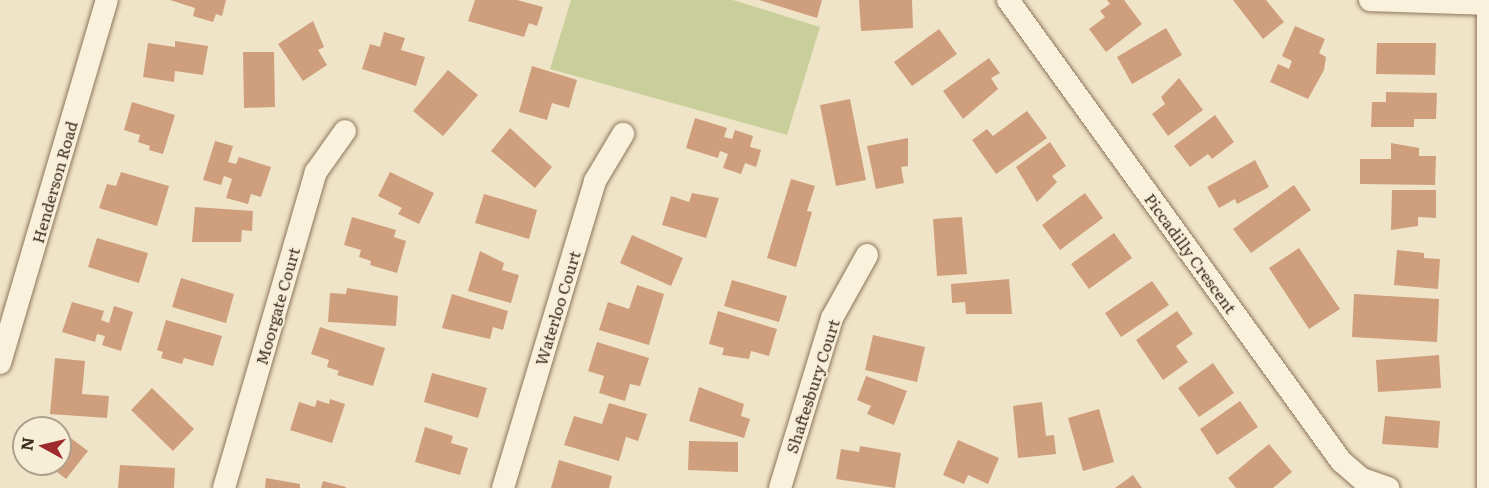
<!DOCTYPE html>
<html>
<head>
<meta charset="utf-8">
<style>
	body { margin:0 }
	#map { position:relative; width:1489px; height:488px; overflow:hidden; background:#f0e4c8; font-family:Literata,serif }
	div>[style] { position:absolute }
	.green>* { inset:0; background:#c9cf9b }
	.building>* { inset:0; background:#cf9f7d }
	.roads { filter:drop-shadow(0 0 2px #8d765c) drop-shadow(0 0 2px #8d765c) }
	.minor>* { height:22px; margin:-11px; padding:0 11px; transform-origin:11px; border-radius:11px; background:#faf1dc }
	span { translate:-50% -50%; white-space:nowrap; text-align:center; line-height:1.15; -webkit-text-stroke:4.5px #f7eed8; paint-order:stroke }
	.street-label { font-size:16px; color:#3d2e20 }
	.north { position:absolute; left:12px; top:416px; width:60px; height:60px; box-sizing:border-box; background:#f7eed8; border:2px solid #ada18e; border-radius:50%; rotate:278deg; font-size:16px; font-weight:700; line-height:24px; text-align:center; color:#3d2e20 }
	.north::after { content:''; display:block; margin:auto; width:21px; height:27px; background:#9e2a2b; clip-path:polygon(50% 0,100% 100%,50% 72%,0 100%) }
</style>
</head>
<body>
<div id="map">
	<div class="green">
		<div style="clip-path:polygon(571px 0,733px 0,820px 27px,787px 135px,550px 69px)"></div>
	</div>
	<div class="building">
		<div style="clip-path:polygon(170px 0,226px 0,222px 16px,216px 14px,213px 22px,193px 16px,195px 8px)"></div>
		<div style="clip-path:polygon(475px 0,517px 0,543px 7px,537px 26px,529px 23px,524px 37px,468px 21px)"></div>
		<div style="clip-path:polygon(759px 0,822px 0,817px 18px)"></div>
		<div style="clip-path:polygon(859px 0,912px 0,913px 28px,861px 31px)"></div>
		<div style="clip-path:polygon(1107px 0,1124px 0,1142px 24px,1106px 52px,1089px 29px,1105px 17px,1100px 11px,1110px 4px)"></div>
		<div style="clip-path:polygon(1233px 0,1266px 0,1284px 22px,1263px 39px)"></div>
		<div style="clip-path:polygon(313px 21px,324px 47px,318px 50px,327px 65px,303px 81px,278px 44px)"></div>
		<div style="clip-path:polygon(1295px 26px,1325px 39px,1319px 53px,1326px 57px,1324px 70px,1308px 99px,1270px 82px,1278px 64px,1289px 69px,1292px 61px,1282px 56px)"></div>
		<div style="clip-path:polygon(1166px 28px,1182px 55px,1132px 84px,1117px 57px)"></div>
		<div style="clip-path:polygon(939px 29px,957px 54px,912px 86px,894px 62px)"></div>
		<div style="clip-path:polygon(384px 32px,405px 38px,401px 50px,425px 57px,416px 86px,362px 69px,370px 44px,380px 47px)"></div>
		<div style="clip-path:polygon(175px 41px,208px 46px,203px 75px,175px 71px,174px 82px,143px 77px,148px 43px,175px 47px)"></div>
		<div style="clip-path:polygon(1377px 43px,1436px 43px,1435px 75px,1376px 74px)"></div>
		<div style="clip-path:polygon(243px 52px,274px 52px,275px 107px,244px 108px)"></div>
		<div style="clip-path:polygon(989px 58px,1000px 73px,991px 78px,998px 89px,963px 119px,943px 91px)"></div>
		<div style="clip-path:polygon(532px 66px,577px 80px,569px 108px,552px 103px,547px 120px,519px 112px)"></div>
		<div style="clip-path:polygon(448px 70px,478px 95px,443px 136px,413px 111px)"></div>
		<div style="clip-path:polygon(1179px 78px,1203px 110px,1168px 136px,1152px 114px,1165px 104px,1161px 97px)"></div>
		<div style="clip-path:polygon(1386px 92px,1437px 93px,1436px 119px,1414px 119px,1414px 127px,1371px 127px,1372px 102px,1386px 102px)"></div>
		<div style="clip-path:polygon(850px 99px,866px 180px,836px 186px,820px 105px)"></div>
		<div style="clip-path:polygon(132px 102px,175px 115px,163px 154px,149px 150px,150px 146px,138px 142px,140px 135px,124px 130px)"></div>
		<div style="clip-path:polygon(1027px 111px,1047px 138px,996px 174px,972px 140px,987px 129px,993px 136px)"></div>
		<div style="clip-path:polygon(1215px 115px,1234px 142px,1212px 159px,1208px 154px,1190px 167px,1174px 146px)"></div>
		<div style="clip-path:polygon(695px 118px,727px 128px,724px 137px,732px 139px,735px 130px,753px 136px,750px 147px,761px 150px,756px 167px,745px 163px,741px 174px,723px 168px,728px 154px,720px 151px,718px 158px,686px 148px)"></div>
		<div style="clip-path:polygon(510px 128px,552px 167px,535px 188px,491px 151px)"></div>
		<div style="clip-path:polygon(908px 138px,908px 166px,901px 167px,904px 183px,876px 189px,867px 146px)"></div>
		<div style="clip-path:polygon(215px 141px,233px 146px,228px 162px,236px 164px,239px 157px,271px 167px,261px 197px,251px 194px,248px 204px,226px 198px,232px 179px,224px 176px,221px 185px,203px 180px)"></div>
		<div style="clip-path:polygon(1050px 142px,1066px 166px,1052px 176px,1057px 182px,1037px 202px,1016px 167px)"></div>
		<div style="clip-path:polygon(1391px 143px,1419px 148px,1419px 156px,1436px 156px,1435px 185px,1360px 184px,1360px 159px,1391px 159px)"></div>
		<div style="clip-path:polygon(1255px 160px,1269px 187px,1237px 204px,1235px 199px,1219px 208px,1207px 187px)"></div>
		<div style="clip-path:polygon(121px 172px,169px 186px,157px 226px,99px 208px,107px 184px,116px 186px)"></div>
		<div style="clip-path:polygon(390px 172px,434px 193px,419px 224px,398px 214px,402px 208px,378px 196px)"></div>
		<div style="clip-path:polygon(791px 179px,815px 186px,807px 211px,812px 212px,796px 267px,767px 258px)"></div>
		<div style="clip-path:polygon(1294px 185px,1311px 210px,1251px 253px,1233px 229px)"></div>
		<div style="clip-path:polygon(1392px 190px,1436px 190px,1436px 218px,1418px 217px,1418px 226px,1391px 230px)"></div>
		<div style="clip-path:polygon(692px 193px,719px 198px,706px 238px,662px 225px,671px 196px,689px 202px)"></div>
		<div style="clip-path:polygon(1085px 193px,1103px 218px,1060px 250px,1042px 225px)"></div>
		<div style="clip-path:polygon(484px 194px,537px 210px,529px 239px,475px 223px)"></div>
		<div style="clip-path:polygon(195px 207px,253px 211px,252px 231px,242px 230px,241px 242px,192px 242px)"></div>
		<div style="clip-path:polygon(352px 217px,396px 230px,394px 237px,406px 241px,397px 273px,370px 265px,371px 261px,359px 257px,361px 250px,344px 245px)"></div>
		<div style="clip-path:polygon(962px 217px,967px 274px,937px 276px,933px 219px)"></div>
		<div style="clip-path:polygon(1114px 233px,1132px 258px,1089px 289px,1071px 264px)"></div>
		<div style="clip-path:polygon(632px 235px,683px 258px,671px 286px,620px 263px)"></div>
		<div style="clip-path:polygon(97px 238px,148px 253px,139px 283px,88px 267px)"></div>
		<div style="clip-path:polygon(1299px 248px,1340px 309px,1309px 329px,1269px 268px)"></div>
		<div style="clip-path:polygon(1397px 250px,1424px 253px,1424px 258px,1440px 259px,1438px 289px,1394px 285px)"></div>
		<div style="clip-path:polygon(480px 251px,504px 263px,502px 270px,519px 275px,511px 303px,468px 291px)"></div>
		<div style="clip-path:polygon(181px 278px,234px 294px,226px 323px,172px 307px)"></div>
		<div style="clip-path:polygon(1009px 279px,1012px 314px,966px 314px,965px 302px,952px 303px,951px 284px)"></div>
		<div style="clip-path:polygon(732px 280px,787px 296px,779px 322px,724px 306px)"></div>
		<div style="clip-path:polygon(1152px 281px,1169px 305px,1121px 337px,1105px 313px)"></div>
		<div style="clip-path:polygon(637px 285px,664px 294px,649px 345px,599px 330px,608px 302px,629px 309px)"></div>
		<div style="clip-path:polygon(347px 288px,398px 296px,396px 326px,328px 322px,330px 293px,346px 294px)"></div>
		<div style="clip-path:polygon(452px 294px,508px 311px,503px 330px,493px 327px,490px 339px,442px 328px)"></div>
		<div style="clip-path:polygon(1354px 294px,1439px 299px,1437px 342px,1352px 337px)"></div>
		<div style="clip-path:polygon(72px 302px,104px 311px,101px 320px,109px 323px,114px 306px,133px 312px,121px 351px,102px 345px,105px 336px,97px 334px,95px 342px,62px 332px)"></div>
		<div style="clip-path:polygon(718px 311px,777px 329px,769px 356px,751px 351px,749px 359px,722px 355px,724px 348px,709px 344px)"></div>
		<div style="clip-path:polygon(1177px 311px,1193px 334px,1176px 346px,1188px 362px,1163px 380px,1136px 340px)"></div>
		<div style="clip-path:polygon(166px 320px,222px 336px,213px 366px,184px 358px,182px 364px,161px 358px,163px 352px,157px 350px)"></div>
		<div style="clip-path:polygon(320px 327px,385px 348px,373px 386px,337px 375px,339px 371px,327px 367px,329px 360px,311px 354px)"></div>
		<div style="clip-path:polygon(873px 335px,925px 347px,917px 382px,865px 370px)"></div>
		<div style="clip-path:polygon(597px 342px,649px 358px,640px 386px,630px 384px,625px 401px,599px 393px,604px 376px,588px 371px)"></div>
		<div style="clip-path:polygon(1439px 355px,1441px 388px,1378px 392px,1376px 360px)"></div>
		<div style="clip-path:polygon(55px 358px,85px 361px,82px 394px,109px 396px,107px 418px,50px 414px)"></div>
		<div style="clip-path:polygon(1213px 363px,1234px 393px,1199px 417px,1178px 388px)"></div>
		<div style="clip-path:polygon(432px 373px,487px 388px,478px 418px,424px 402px)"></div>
		<div style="clip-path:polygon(866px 376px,907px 391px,894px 425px,867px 414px,871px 406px,857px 400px)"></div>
		<div style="clip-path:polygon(699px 387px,744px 404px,741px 416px,750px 419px,744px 438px,689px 421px)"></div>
		<div style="clip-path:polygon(152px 388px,194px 429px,173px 451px,131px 410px)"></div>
		<div style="clip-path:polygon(330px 399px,345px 404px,332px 443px,290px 430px,299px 402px,315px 407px,317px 400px,329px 404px)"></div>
		<div style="clip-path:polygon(1240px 401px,1258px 427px,1217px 455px,1200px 429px)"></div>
		<div style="clip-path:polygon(1042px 402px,1046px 436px,1054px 435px,1056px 454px,1018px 458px,1013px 406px)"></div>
		<div style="clip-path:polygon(609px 403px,647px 414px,638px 441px,626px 437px,619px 461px,564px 445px,574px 416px,602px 424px)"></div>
		<div style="clip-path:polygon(1099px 409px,1114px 462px,1083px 471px,1068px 418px)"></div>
		<div style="clip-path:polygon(1385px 416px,1440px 421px,1438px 448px,1382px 444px)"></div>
		<div style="clip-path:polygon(425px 427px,453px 436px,451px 443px,468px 448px,460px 475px,415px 462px)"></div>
		<div style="clip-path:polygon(60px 430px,88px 451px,66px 479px,47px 464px,60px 464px)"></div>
		<div style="clip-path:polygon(958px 440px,999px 458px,988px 484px,968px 475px,964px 484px,943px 475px)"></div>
		<div style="clip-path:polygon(689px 441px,738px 442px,738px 472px,688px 470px)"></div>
		<div style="clip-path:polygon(1269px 444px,1292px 472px,1273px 488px,1236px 488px,1228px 478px)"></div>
		<div style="clip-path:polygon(860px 446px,901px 453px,895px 488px,836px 479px,841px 449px,859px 452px)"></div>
		<div style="clip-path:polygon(559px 460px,612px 476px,609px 488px,551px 488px)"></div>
		<div style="clip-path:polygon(120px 465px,175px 468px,174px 488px,118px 488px)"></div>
		<div style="clip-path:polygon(1133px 475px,1142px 488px,1115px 488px)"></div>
		<div style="clip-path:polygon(266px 478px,300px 484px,300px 488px,265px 488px)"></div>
		<div style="clip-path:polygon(323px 481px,346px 487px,346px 488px,321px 488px)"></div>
	</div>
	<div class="roads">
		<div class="minor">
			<div style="left:1008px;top:0;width:569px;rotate:54.16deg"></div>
			<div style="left:1341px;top:461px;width:28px;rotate:41deg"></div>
			<div style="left:1362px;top:479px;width:28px;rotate:19deg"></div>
			<div style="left:1370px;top:0;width:118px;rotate:1.9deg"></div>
			<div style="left:0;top:363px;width:378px;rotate:-73.6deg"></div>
			<div style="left:224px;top:488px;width:329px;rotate:-73.8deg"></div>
			<div style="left:316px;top:172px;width:50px;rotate:-54.7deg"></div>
			<div style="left:503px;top:488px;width:320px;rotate:-73.3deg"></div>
			<div style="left:595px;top:181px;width:55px;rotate:-59.2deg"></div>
			<div style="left:780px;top:488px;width:178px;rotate:-73deg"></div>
			<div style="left:832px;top:318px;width:72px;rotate:-60.9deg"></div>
			<div style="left:1488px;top:488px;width:488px;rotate:-90deg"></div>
		</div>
	</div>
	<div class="street-label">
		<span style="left:54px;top:182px;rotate:-74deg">Henderson Road</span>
		<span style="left:1191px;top:253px;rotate:54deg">Piccadilly Crescent</span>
		<span style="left:277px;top:306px;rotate:-74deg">Moorgate Court</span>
		<span style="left:557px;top:308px;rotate:-73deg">Waterloo Court</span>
		<span style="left:812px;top:386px;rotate:-72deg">Shaftesbury Court</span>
	</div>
	<div class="north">N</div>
</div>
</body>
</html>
